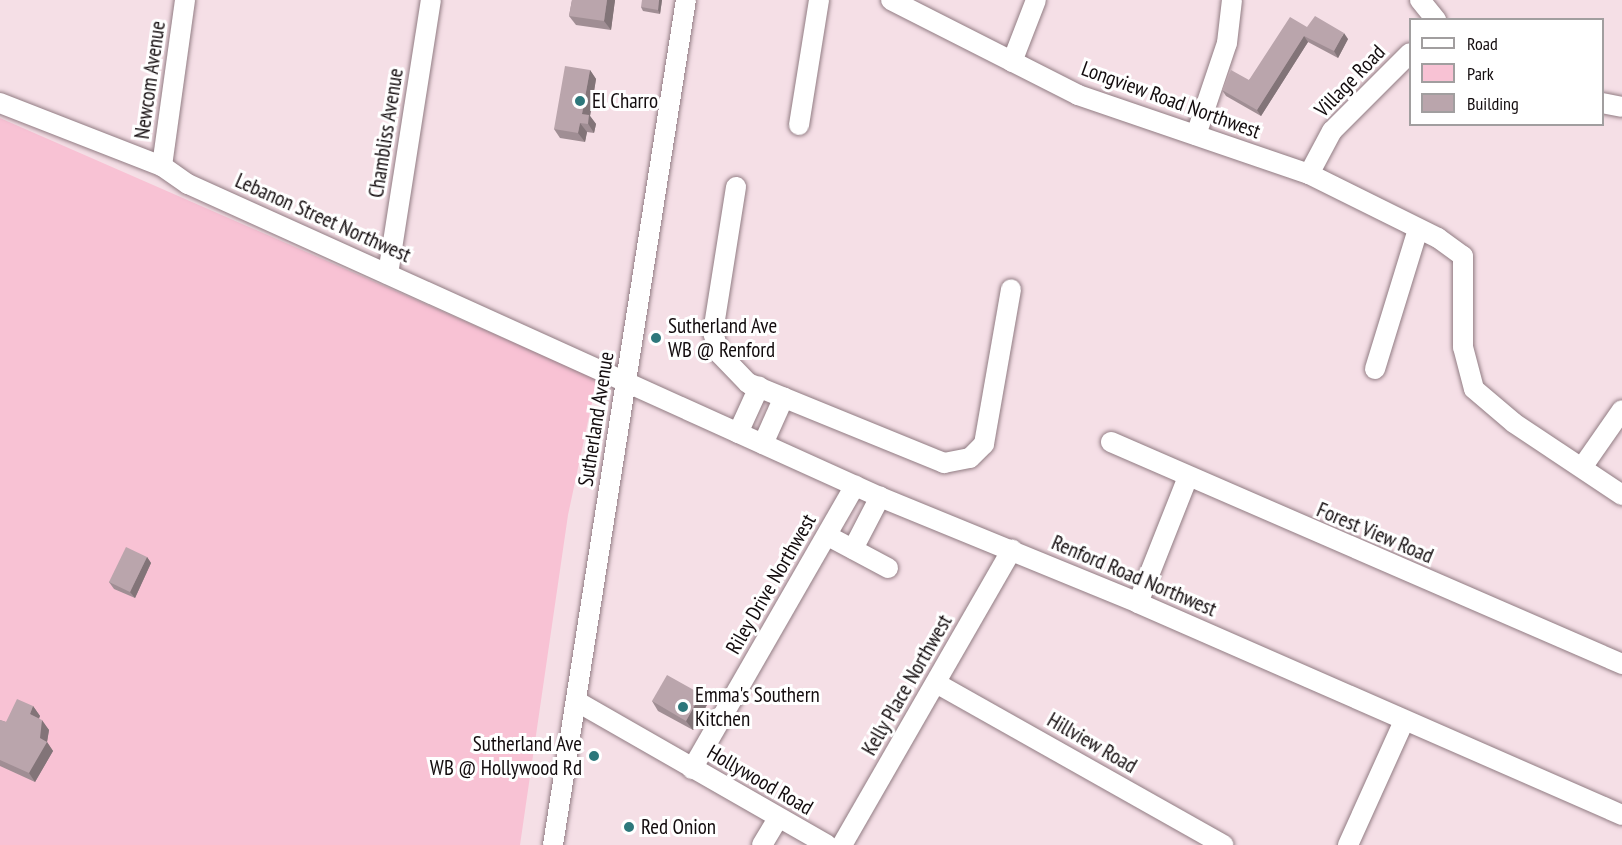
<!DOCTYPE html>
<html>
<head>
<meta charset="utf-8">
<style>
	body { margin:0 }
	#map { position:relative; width:1622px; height:845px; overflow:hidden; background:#f5dfe6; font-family:"PT Sans Narrow",sans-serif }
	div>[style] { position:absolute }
	.green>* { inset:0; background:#f8c2d4 }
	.roads { filter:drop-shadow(0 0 2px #917c83) drop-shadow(0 0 2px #917c83) }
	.minor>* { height:20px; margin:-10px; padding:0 10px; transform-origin:10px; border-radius:10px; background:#fff }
	.wall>* { inset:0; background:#a08e94 }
	.shaded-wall>* { inset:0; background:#827478 }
	.building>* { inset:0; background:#baa5ac }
	.dots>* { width:16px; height:16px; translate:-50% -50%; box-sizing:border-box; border:3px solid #fff; border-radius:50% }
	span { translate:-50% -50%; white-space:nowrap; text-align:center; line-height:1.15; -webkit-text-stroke:6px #fff; paint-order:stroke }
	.street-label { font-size:21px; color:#130c0e }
	.poi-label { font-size:21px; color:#130c0e }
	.left { translate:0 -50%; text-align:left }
	.right { translate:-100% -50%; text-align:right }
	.legend { position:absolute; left:1409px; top:18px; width:195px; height:108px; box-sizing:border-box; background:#fff; border:2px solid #a19e9f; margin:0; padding:8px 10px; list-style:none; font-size:18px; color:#130c0e }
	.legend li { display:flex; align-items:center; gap:12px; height:30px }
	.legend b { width:30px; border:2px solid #a19e9f }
</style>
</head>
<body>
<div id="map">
	<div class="green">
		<div style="clip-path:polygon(0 118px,597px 379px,568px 515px,520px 845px,0 845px)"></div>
	</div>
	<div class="roads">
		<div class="minor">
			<div style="left:891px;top:0;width:210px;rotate:26.9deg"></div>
			<div style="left:1078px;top:95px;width:244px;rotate:18.9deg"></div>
			<div style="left:1309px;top:174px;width:144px;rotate:26.4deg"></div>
			<div style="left:1438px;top:238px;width:31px;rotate:36deg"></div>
			<div style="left:1463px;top:256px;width:91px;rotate:90deg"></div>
			<div style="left:1463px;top:347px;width:43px;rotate:75.3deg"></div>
			<div style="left:1474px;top:389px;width:52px;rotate:40.4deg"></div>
			<div style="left:1514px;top:423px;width:130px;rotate:33.7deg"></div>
			<div style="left:1420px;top:0;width:26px;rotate:51deg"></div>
			<div style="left:1012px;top:62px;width:66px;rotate:-68.8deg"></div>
			<div style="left:0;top:103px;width:174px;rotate:21.3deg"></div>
			<div style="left:162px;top:166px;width:32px;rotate:35deg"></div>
			<div style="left:188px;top:184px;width:759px;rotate:24.34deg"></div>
			<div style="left:880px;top:497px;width:279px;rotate:22.3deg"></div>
			<div style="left:1138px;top:603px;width:528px;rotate:23.65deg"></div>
			<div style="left:1602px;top:103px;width:20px;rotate:11deg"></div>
			<div style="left:799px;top:125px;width:127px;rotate:-80.9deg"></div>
			<div style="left:1196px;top:135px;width:97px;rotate:-71.4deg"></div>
			<div style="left:1227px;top:43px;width:43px;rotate:-83.4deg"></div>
			<div style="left:162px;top:166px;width:168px;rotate:-82.1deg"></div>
			<div style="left:1309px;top:174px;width:49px;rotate:-61.9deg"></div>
			<div style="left:1332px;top:131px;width:110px;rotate:-45deg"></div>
			<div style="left:736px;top:187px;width:147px;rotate:99deg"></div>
			<div style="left:713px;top:332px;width:22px;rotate:74deg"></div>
			<div style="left:719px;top:353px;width:42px;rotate:46deg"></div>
			<div style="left:748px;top:383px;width:212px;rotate:22.2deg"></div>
			<div style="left:944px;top:463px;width:26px;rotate:-11deg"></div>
			<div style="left:970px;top:458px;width:20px;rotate:-45deg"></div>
			<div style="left:984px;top:444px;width:157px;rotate:-80.1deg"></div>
			<div style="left:388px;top:274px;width:277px;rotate:-81.1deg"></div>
			<div style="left:1375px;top:369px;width:146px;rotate:-72.9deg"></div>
			<div style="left:738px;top:433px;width:51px;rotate:-65.5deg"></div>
			<div style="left:1111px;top:442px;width:557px;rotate:23.48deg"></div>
			<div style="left:763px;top:444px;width:51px;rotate:-65.9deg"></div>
			<div style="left:1583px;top:466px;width:68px;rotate:-55.1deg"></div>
			<div style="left:828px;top:536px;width:68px;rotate:28.1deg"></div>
			<div style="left:853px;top:549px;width:59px;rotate:-62.6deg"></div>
			<div style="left:1138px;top:603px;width:133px;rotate:-68.4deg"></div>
			<div style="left:936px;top:683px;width:330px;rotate:29.4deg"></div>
			<div style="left:576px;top:701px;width:289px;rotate:29.8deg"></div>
			<div style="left:692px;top:769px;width:327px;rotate:-60.1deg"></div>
			<div style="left:553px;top:845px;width:855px;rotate:-81.06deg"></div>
			<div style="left:762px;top:845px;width:31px;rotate:-59deg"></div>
			<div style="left:842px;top:845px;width:341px;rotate:-60.1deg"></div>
			<div style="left:1348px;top:845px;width:136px;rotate:-65.7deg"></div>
		</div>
	</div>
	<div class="wall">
		<div style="clip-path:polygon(572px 0,615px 0,611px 30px,576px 25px,569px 16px)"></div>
		<div style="clip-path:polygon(662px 0,660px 14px,643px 11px,641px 7px)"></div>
		<div style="clip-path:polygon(1307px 27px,1348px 39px,1338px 58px,1308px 42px,1261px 116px,1226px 96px,1222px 90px,1249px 80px)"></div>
		<div style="clip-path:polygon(590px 70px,596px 79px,590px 116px,596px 124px,594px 133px,587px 132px,585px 142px,560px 138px,554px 129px)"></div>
		<div style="clip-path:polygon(147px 557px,151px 563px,135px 598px,114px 589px,109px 582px)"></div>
		<div style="clip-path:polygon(652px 701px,708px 703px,693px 730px,658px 711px)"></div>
		<div style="clip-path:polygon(33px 706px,40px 716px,39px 719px,49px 730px,47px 742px,53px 751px,35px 782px,0 766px,0 720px,6px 722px)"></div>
	</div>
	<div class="shaded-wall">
		<div style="clip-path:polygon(607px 0,615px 0,611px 30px,604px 21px)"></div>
		<div style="clip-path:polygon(659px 0,662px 0,660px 14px,658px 10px)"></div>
		<div style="clip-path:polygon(1344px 33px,1348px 39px,1338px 58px,1334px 51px)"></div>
		<div style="clip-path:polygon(1304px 36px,1308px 42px,1261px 116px,1257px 110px)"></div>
		<div style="clip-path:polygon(590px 70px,596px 79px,590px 116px,596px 124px,594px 133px,582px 114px)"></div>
		<div style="clip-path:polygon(580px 123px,587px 132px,585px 142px,578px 133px)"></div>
		<div style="clip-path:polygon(147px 557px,151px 563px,135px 598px,130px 592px)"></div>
		<div style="clip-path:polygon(701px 694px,708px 703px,693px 730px,686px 721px)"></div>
		<div style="clip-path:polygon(33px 706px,40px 716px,36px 723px,30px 714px)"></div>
		<div style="clip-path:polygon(42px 720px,49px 730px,47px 742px,53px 751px,35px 782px,29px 773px)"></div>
	</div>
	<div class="building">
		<div style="clip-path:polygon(572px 0,607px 0,604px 21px,569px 16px)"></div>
		<div style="clip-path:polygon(642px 0,659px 0,658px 10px,641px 7px)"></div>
		<div style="clip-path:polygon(1315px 16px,1344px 33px,1334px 51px,1304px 36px,1257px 110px,1222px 90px,1231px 70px,1249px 80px,1290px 17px,1307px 27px)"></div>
		<div style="clip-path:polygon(565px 66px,590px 70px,582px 114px,589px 115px,588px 124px,580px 123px,578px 133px,554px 129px)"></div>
		<div style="clip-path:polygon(126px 547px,147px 557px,130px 592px,109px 582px)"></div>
		<div style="clip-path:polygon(667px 675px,701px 694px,686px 721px,652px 701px)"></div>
		<div style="clip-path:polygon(17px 699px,33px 706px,30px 714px,42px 720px,40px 738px,47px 742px,29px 773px,0 760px,0 720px,6px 722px)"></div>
	</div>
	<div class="dots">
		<div style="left:580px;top:101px;background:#2d777b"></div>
		<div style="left:656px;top:338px;background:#2d777b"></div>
		<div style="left:683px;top:707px;background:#2d777b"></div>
		<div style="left:594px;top:756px;background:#2d777b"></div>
		<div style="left:629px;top:827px;background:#2d777b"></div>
	</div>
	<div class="street-label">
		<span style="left:150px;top:80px;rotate:-82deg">Newcom Avenue</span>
		<span style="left:1350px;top:81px;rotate:-46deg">Village Road</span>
		<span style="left:1171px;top:100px;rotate:20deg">Longview Road Northwest</span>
		<span style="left:386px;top:133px;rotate:-81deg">Chambliss Avenue</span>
		<span style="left:323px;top:218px;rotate:24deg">Lebanon Street Northwest</span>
		<span style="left:596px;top:419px;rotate:-81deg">Sutherland Avenue</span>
		<span style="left:1375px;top:533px;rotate:23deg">Forest View Road</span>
		<span style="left:1134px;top:576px;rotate:23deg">Renford Road Northwest</span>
		<span style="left:771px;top:584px;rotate:-60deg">Riley Drive Northwest</span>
		<span style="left:907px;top:685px;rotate:-60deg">Kelly Place Northwest</span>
		<span style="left:1092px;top:743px;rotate:30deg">Hillview Road</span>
		<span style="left:760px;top:780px;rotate:30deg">Hollywood Road</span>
	</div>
	<div class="poi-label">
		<span class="left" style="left:592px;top:101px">El Charro</span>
		<span class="left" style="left:668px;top:338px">Sutherland Ave<br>WB @ Renford</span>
		<span class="left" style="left:695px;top:707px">Emma's Southern<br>Kitchen</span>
		<span class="right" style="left:582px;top:756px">Sutherland Ave<br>WB @ Hollywood Rd</span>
		<span class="left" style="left:641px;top:827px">Red Onion</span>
	</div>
	<ul class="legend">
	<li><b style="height:8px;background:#fff"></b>Road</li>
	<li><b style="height:16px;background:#f8c2d4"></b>Park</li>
	<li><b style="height:16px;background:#baa5ac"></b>Building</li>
	</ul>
</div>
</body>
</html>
